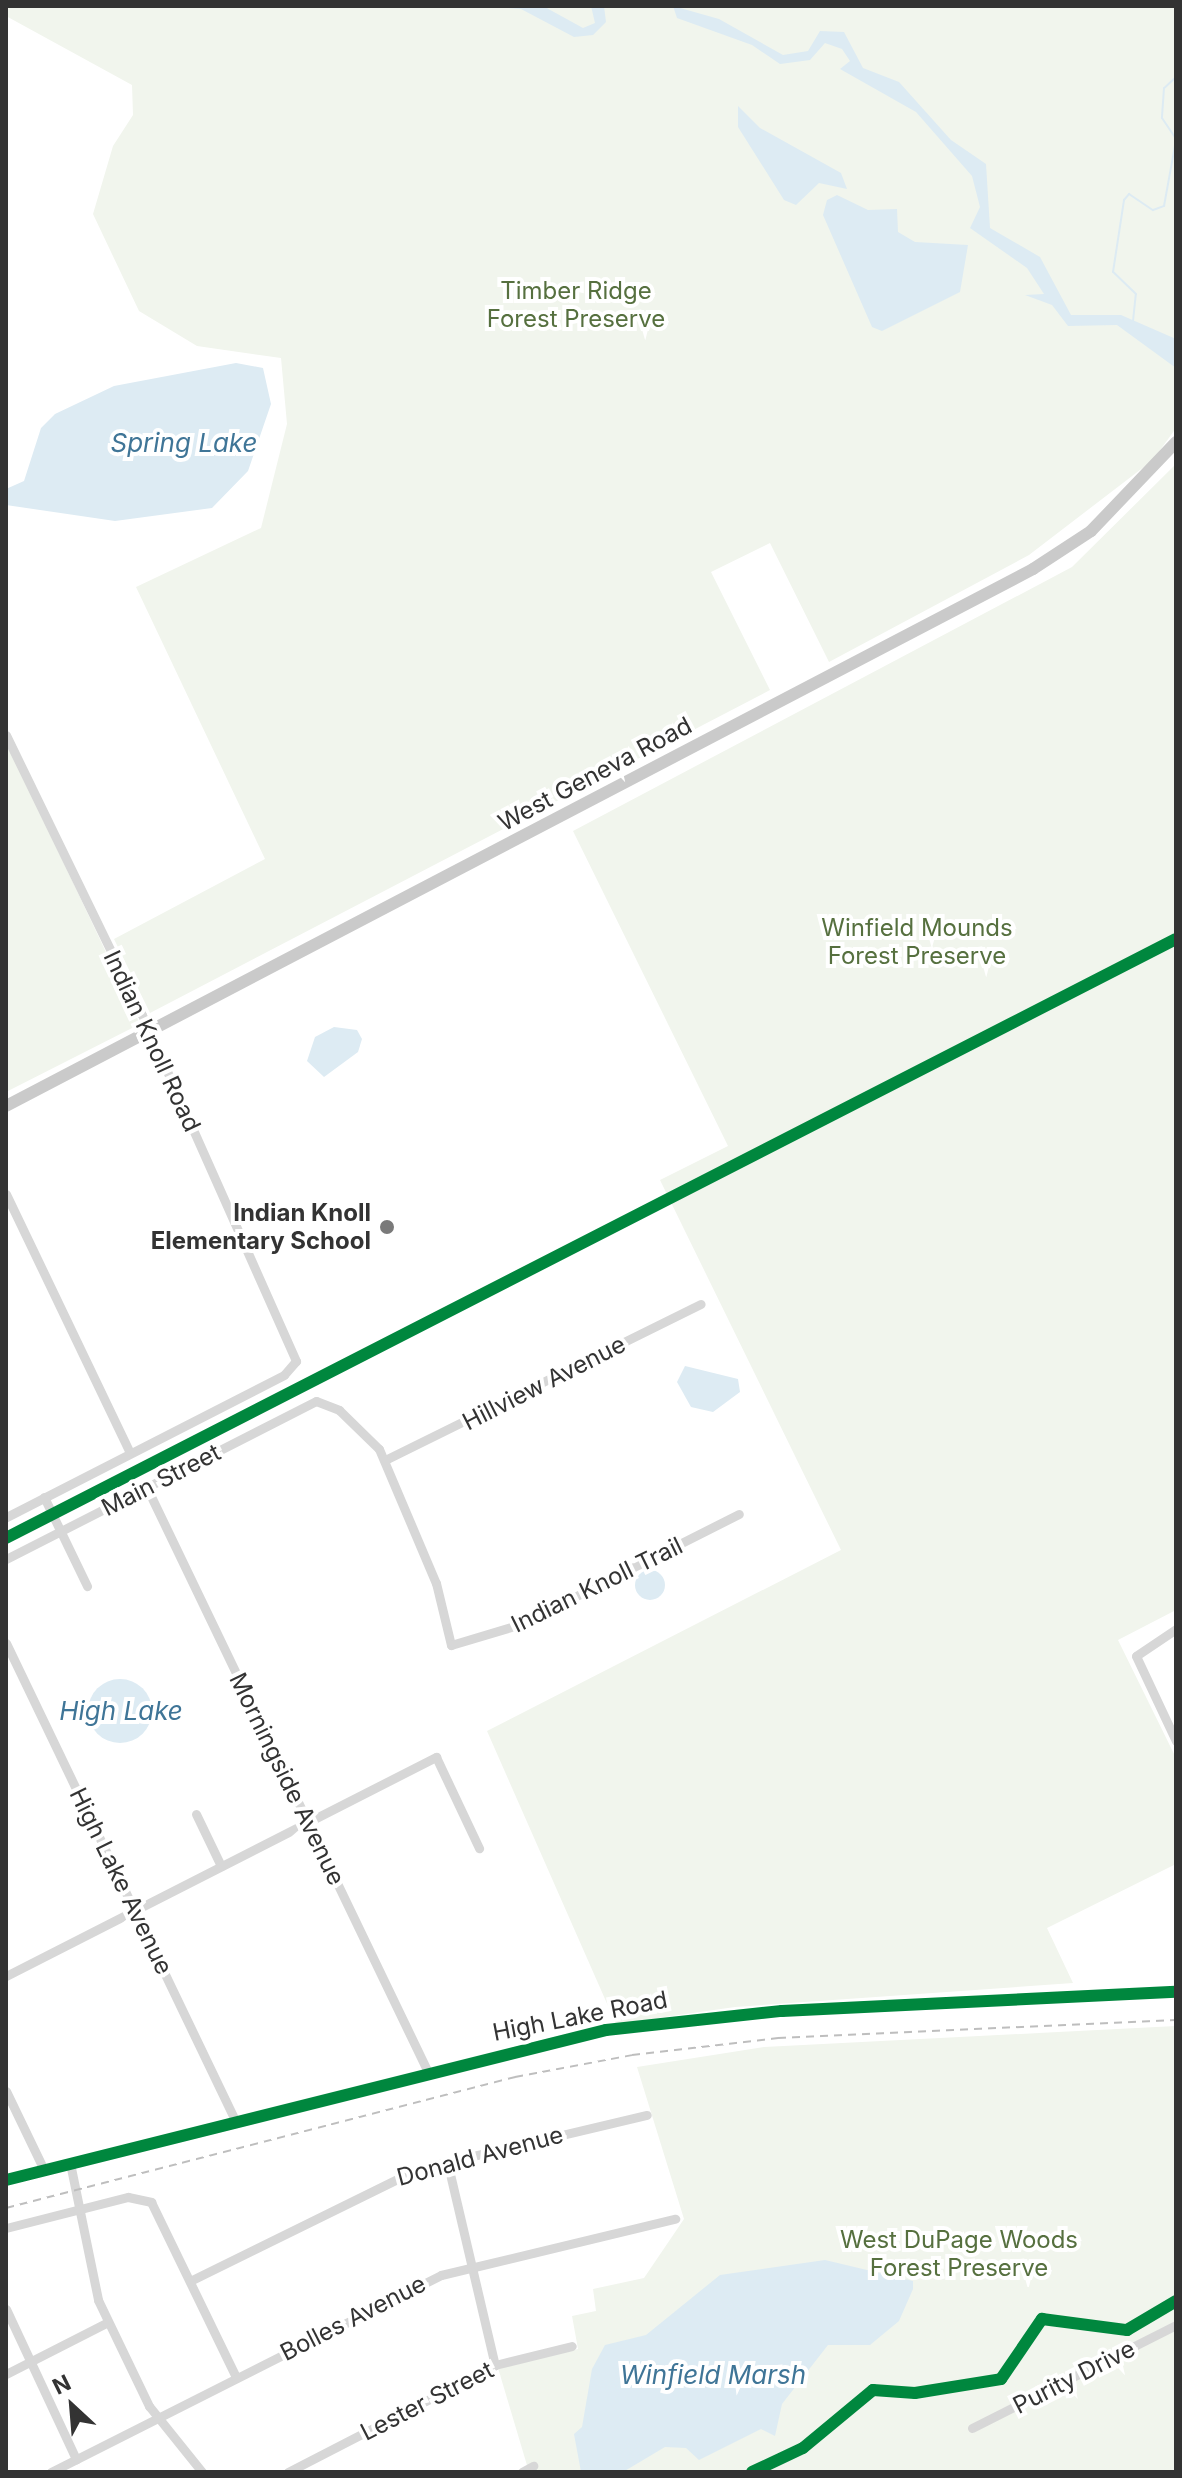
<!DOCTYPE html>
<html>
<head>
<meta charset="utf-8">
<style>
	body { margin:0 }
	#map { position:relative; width:1182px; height:2478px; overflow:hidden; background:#fff; font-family:Inter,sans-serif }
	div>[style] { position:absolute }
	.green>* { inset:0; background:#f1f5ed }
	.water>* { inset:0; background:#ddebf3 }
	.round { border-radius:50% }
	.stream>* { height:2px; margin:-1px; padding:0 1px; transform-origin:1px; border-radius:1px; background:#ddebf3 }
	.minor>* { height:9px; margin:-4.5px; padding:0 4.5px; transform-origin:4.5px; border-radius:4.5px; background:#d7d7d7 }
	.major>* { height:12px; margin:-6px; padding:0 6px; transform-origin:6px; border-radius:6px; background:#cacaca }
	.rail>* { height:2px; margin-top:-1px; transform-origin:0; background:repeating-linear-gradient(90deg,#bebebe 0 8px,transparent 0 14px) }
	.cycleway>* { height:12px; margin:-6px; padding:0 6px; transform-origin:6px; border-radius:6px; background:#00873e }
	.dots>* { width:22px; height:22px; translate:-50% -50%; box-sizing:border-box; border:4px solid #fff; border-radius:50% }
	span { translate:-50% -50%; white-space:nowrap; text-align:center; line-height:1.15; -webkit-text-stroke:8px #fff; paint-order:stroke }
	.park-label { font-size:24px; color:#56703f }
	.street-label { font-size:24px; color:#333 }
	.poi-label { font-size:24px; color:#333; font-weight:700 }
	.right { translate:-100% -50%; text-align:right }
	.water-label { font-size:26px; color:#3f7597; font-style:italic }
	.frame { position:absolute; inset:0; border:8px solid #333; pointer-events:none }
	.north { position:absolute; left:32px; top:2366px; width:80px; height:80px; -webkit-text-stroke:6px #fff; paint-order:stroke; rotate:334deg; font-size:22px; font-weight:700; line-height:32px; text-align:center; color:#333 }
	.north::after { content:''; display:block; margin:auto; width:28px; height:36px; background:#333; clip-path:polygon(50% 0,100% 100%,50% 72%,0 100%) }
</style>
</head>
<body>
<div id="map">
	<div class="green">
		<div style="clip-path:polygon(6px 6px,1176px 6px,1176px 428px,1153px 460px,1029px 555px,829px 662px,770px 543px,711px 572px,770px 690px,150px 1013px,114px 939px,265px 859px,136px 587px,261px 528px,287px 424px,281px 358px,197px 346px,139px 311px,93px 214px,113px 146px,133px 115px,132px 85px,6px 16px)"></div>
		<div style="clip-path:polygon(1176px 464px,1176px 1610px,1118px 1640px,1176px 1758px,1176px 1864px,1047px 1928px,1073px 1983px,735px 2007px,616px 2024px,487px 1731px,841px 1550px,660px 1180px,728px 1146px,573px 831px,1072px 567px)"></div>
		<div style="clip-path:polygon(6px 741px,140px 1024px,6px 1092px)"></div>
		<div style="clip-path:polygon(1176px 2026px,1176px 2472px,529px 2472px,498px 2368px,578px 2349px,572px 2316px,596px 2311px,593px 2289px,644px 2278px,684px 2219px,637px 2067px,764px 2047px)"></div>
	</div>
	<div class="water">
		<div style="clip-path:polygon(484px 6px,543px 6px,583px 28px,595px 23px,591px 6px,604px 6px,606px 22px,593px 35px,574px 37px,521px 9px)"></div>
		<div style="clip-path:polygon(673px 6px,719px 19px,783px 55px,808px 51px,820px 31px,844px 32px,863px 68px,899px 82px,951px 140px,986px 164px,990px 228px,1040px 257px,1071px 315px,1121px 315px,1176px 339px,1176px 368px,1117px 325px,1068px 326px,1052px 305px,1025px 295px,1044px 294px,1027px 268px,970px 228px,980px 207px,972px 176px,916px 112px,840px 69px,850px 61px,842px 49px,825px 43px,810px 60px,780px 64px,752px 45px,677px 18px)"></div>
		<div style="clip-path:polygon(738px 106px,760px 128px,841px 173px,847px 189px,819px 183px,796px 205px,784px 200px,738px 127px)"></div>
		<div style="clip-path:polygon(837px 195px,868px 210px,897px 209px,898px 232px,915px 242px,968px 245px,960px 292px,882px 331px,872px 327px,823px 215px,827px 200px)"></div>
		<div style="clip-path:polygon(236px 363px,263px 368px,271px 404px,248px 471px,212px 508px,115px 521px,6px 505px,6px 489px,24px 481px,41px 428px,55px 414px,114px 386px)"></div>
		<div style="clip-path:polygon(334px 1027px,357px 1030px,362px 1039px,358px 1052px,324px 1077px,307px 1061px,315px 1037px)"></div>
		<div style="clip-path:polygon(685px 1366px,738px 1379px,740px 1392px,713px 1412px,691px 1407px,677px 1382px)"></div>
		<div class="round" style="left:635px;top:1570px;width:30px;height:30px"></div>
		<div class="round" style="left:88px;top:1679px;width:64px;height:64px"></div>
		<div style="clip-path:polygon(825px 2260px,913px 2281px,913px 2289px,899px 2321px,870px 2345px,828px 2345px,782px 2404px,775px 2436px,761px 2429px,699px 2460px,686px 2448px,665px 2447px,623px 2472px,581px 2472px,574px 2434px,582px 2427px,592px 2369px,605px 2345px,646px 2335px,720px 2275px)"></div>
	</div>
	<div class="stream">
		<div style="left:1176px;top:77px;width:16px;rotate:137deg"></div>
		<div style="left:1164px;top:88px;width:30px;rotate:94deg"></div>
		<div style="left:1162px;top:118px;width:25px;rotate:56deg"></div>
		<div style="left:1133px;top:321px;width:27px;rotate:-84deg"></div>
		<div style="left:1136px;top:294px;width:32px;rotate:-136deg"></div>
		<div style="left:1113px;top:272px;width:73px;rotate:-81.3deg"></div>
		<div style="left:1124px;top:200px;width:8px;rotate:-50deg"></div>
		<div style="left:1129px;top:194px;width:29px;rotate:34deg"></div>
		<div style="left:1153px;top:210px;width:12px;rotate:-20deg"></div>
		<div style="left:1164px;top:206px;width:67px;rotate:-79.7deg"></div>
	</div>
	<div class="minor">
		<div style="left:6px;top:735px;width:311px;rotate:64.1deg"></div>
		<div style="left:142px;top:1015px;width:379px;rotate:66deg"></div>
		<div style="left:296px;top:1361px;width:18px;rotate:131deg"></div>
		<div style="left:284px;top:1375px;width:312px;rotate:152.9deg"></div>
		<div style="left:6px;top:1194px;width:287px;rotate:64.4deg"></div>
		<div style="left:385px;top:1460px;width:352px;rotate:-26.3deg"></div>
		<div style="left:147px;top:1488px;width:646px;rotate:64.31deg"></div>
		<div style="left:44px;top:1497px;width:99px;rotate:64.2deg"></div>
		<div style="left:6px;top:1559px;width:348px;rotate:-27deg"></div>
		<div style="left:316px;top:1401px;width:25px;rotate:21deg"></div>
		<div style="left:339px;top:1410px;width:56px;rotate:44.3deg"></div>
		<div style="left:379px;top:1449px;width:146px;rotate:67deg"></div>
		<div style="left:436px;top:1583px;width:64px;rotate:76.4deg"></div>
		<div style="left:451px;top:1645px;width:73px;rotate:-16.7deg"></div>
		<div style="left:521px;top:1624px;width:244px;rotate:-26.8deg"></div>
		<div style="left:1176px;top:1629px;width:48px;rotate:146deg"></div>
		<div style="left:1136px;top:1656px;width:94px;rotate:64.8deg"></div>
		<div style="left:6px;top:1643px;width:529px;rotate:64.36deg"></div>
		<div style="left:196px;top:1814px;width:58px;rotate:64.3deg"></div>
		<div style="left:6px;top:1976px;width:483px;rotate:-27deg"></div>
		<div style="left:436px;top:1757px;width:101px;rotate:64.7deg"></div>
		<div style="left:6px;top:2091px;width:88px;rotate:64.3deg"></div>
		<div style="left:447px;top:2161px;width:210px;rotate:76.8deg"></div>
		<div style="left:70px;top:2163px;width:140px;rotate:78.4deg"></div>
		<div style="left:98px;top:2300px;width:118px;rotate:64.3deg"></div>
		<div style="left:149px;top:2406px;width:85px;rotate:51.2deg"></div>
		<div style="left:6px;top:2180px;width:618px;rotate:-14.04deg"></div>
		<div style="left:606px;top:2030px;width:177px;rotate:-6.2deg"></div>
		<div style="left:782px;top:2011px;width:394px;rotate:-2.8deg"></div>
		<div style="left:6px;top:2228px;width:126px;rotate:-14.3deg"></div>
		<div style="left:128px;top:2197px;width:24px;rotate:12deg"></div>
		<div style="left:151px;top:2202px;width:195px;rotate:64.1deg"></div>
		<div style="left:190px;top:2281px;width:254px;rotate:-26.2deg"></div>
		<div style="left:418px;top:2169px;width:235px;rotate:-13.3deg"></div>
		<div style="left:6px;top:2309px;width:166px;rotate:65deg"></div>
		<div style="left:6px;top:2374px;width:114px;rotate:-27deg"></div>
		<div style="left:972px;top:2428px;width:229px;rotate:-26.8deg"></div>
		<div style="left:51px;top:2472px;width:437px;rotate:-26.8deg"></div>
		<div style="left:441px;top:2275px;width:241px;rotate:-13.5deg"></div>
		<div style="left:288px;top:2472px;width:233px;rotate:-27.3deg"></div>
		<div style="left:495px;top:2365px;width:79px;rotate:-13.9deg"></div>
		<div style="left:522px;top:2472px;width:13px;rotate:-29deg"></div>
	</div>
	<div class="major">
		<div style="left:6px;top:1106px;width:1159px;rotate:-27.6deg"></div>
		<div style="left:1033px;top:569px;width:69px;rotate:-33.2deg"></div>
		<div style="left:1091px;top:531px;width:123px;rotate:-46.3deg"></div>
	</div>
	<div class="rail">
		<div style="left:6px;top:2208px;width:526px;rotate:-14.43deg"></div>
		<div style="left:515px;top:2077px;width:119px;rotate:-10.6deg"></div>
		<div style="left:632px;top:2055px;width:147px;rotate:-6.6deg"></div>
		<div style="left:778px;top:2038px;width:398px;rotate:-2.6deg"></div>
	</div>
	<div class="cycleway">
		<div style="left:6px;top:1538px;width:1314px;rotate:-27.11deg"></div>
		<div style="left:6px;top:2180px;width:618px;rotate:-14.04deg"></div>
		<div style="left:606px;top:2030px;width:177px;rotate:-6.2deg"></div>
		<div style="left:782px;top:2011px;width:394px;rotate:-2.8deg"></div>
		<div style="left:752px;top:2472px;width:56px;rotate:-25.2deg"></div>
		<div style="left:803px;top:2448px;width:91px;rotate:-39.6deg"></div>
		<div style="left:873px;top:2390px;width:42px;rotate:4.1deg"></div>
		<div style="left:915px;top:2393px;width:87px;rotate:-9.2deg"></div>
		<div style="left:1001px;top:2379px;width:73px;rotate:-55.7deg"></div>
		<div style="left:1042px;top:2319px;width:86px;rotate:7.4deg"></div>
		<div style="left:1127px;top:2330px;width:57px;rotate:-30.6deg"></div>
	</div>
	<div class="dots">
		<div style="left:387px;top:1227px;background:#7a7a7a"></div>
	</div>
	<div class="park-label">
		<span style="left:576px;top:305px">Timber Ridge<br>Forest Preserve</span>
		<span style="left:917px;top:942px">Winfield Mounds<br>Forest Preserve</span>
		<span style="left:959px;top:2254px">West DuPage Woods<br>Forest Preserve</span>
	</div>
	<div class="street-label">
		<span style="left:595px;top:774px;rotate:-28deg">West Geneva Road</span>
		<span style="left:152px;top:1041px;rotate:65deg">Indian Knoll Road</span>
		<span style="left:544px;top:1383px;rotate:-27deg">Hillview Avenue</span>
		<span style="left:161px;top:1480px;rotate:-27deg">Main Street</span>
		<span style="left:597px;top:1585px;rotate:-26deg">Indian Knoll Trail</span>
		<span style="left:287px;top:1779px;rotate:64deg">Morningside Avenue</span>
		<span style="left:121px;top:1881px;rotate:64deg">High Lake Avenue</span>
		<span style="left:580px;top:2016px;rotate:-11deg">High Lake Road</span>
		<span style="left:480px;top:2156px;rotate:-15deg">Donald Avenue</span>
		<span style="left:353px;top:2318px;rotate:-27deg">Bolles Avenue</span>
		<span style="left:1074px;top:2377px;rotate:-27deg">Purity Drive</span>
		<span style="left:427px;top:2401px;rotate:-27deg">Lester Street</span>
	</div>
	<div class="poi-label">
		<span class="right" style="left:371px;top:1227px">Indian Knoll<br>Elementary School</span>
	</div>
	<div class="water-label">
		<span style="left:184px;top:443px">Spring Lake</span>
		<span style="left:121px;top:1711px">High Lake</span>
		<span style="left:713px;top:2375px">Winfield Marsh</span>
	</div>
	<div class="frame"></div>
	<div class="north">N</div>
</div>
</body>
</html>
